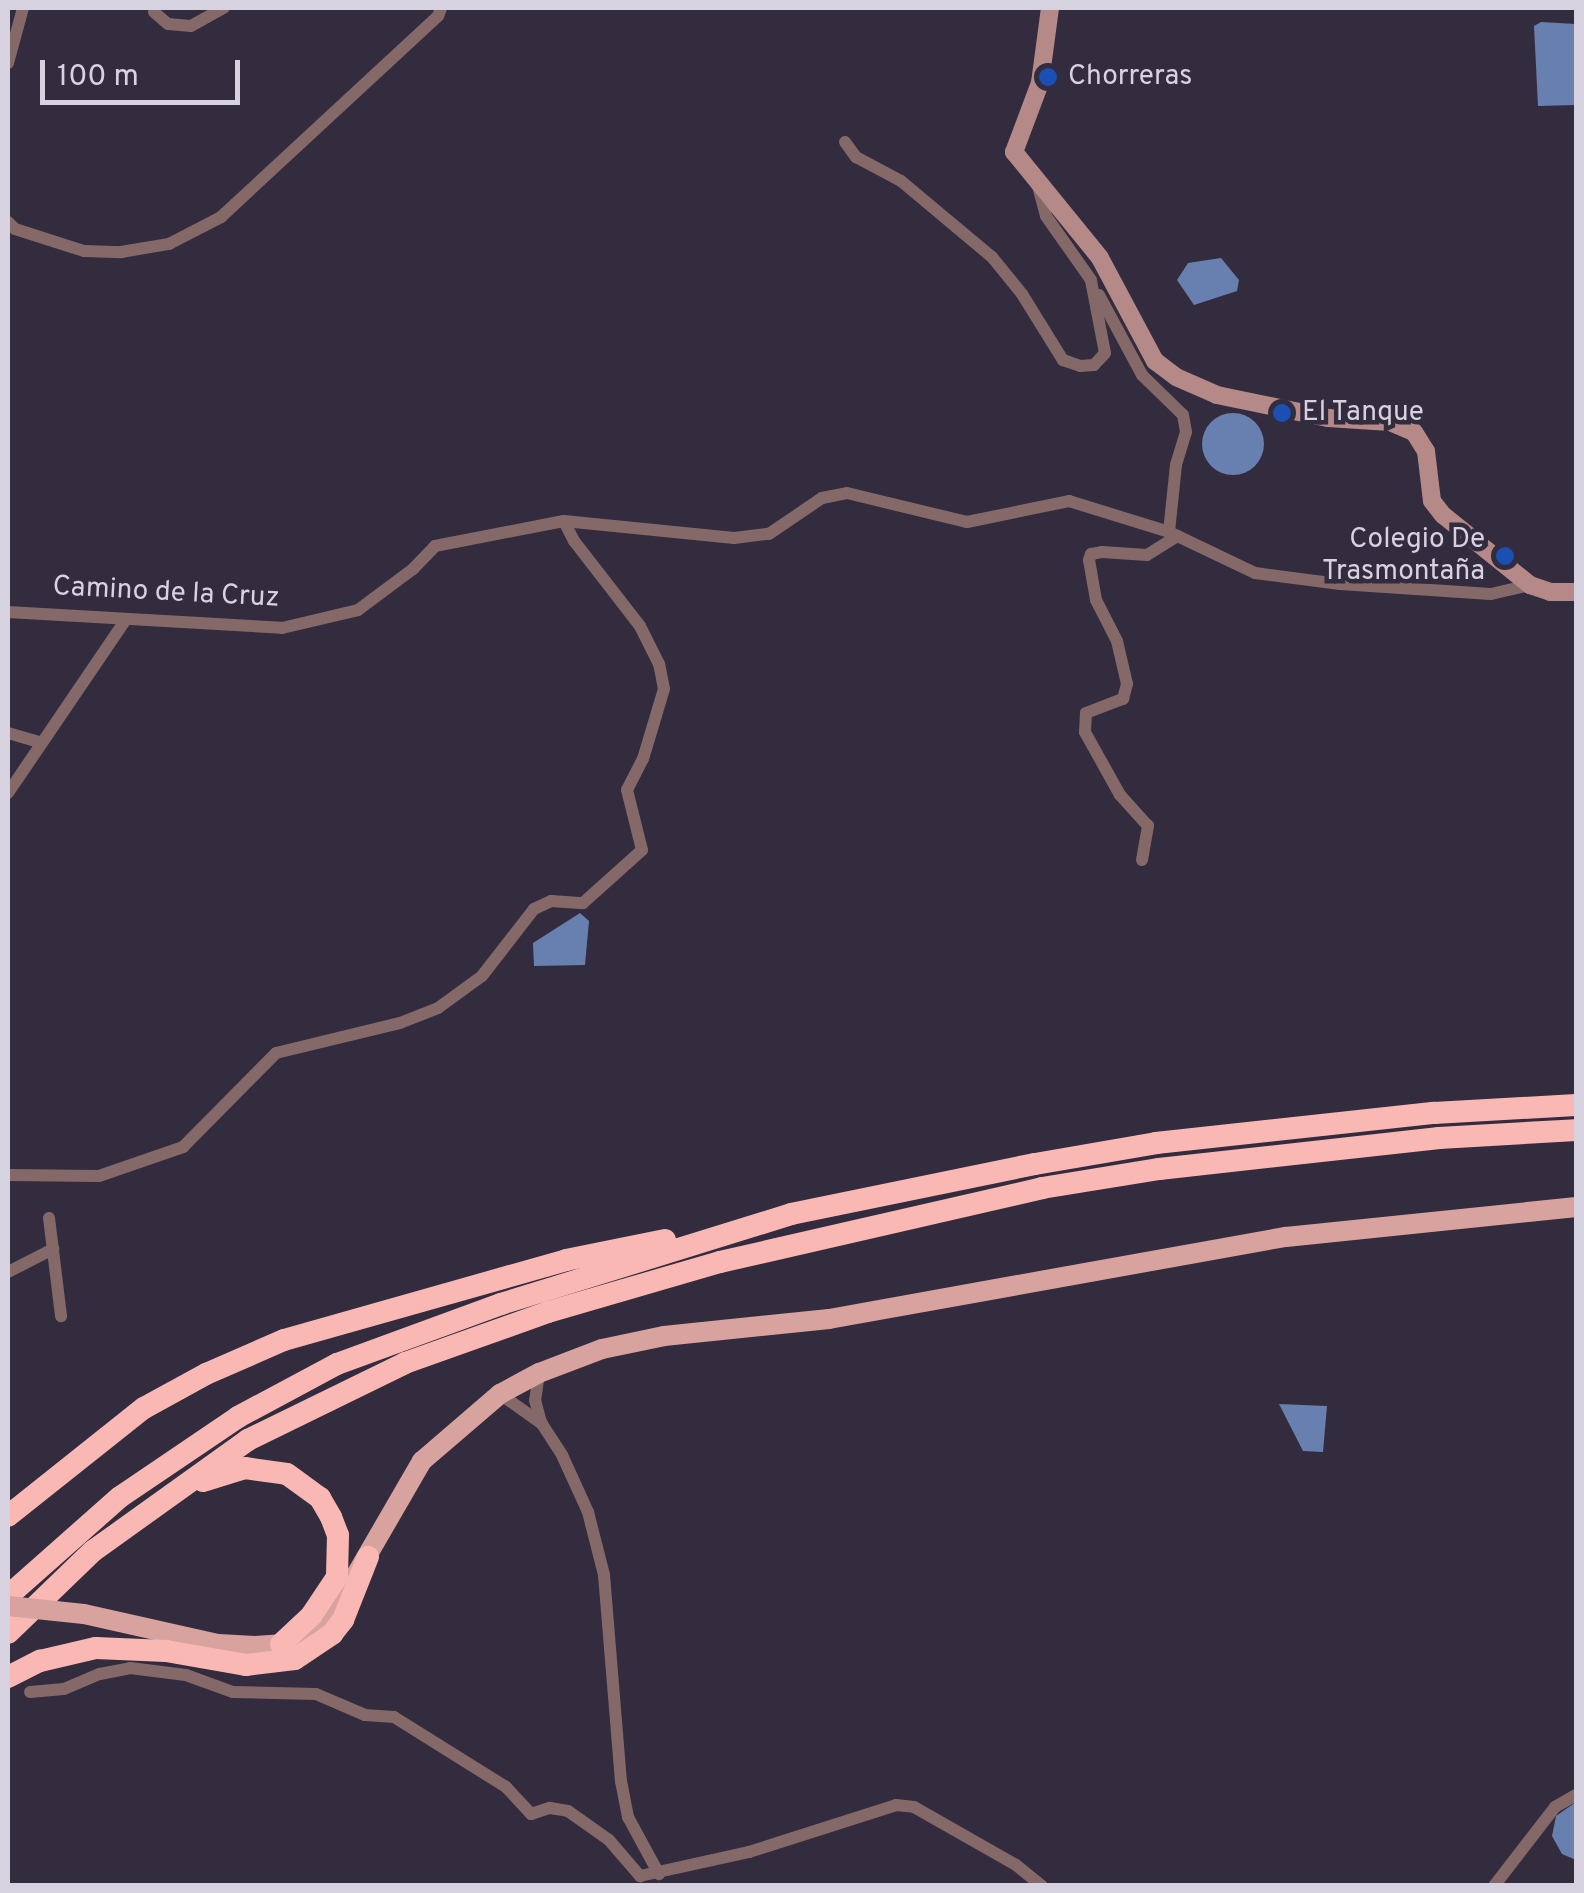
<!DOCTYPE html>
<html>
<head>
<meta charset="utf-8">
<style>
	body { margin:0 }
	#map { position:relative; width:1584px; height:1893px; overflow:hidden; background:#332b3e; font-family:Overpass,sans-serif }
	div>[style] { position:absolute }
	.water>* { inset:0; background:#6780af }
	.round { border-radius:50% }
	.street>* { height:12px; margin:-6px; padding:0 6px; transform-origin:6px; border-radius:6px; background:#846968 }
	.secondary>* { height:18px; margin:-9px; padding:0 9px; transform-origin:9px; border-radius:9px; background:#b48987 }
	.primary>* { height:20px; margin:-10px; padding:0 10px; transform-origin:10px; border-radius:10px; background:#d8a29f }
	.highway>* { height:22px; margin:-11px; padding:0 11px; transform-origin:11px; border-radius:11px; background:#fab8b5 }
	.primary-bridge>* { height:20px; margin:-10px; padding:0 10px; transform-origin:10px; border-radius:10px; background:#d8a29f }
	.dots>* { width:28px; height:28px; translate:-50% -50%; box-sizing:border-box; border:5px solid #332b3e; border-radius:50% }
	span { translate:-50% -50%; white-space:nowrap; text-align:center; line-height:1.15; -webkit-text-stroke:9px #332b3e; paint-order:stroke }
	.poi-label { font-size:28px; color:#d7d2df }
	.left { translate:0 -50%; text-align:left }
	.right { translate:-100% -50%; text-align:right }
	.street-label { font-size:28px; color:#d7d2df }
	.frame { position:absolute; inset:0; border:10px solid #d7d2df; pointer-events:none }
	.scale { position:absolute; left:40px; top:60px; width:200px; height:45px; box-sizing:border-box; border:5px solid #d7d2df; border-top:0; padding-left:12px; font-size:30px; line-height:35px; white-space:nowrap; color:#d7d2df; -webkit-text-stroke:8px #332b3e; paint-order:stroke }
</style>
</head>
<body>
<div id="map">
	<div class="water">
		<div style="clip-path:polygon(1541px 22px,1576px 24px,1576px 105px,1538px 106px,1534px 26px)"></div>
		<div style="clip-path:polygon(1221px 258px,1239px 280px,1237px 291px,1194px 305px,1177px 280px,1188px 263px)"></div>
		<div class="round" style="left:1202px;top:413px;width:62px;height:62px"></div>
		<div style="clip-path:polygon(580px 913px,589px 921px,585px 965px,534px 966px,533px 943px)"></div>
		<div style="clip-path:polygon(1279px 1404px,1327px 1406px,1323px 1452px,1303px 1451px)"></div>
		<div style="clip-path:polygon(1576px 1802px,1576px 1860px,1562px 1854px,1552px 1836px,1556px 1816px)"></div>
	</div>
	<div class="street">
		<div style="left:154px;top:12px;width:18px;rotate:41deg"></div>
		<div style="left:168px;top:24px;width:23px;rotate:5deg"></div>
		<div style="left:191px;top:26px;width:38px;rotate:-29deg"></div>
		<div style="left:8px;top:63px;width:57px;rotate:-74.7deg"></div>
		<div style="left:845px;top:142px;width:19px;rotate:54deg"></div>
		<div style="left:856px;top:157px;width:51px;rotate:28.1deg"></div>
		<div style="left:901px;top:181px;width:119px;rotate:39.9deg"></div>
		<div style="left:992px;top:257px;width:48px;rotate:51deg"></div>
		<div style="left:1022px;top:294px;width:78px;rotate:58.2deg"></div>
		<div style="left:1063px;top:360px;width:18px;rotate:19deg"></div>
		<div style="left:1080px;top:366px;width:14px;rotate:-4deg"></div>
		<div style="left:1094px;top:365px;width:16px;rotate:-47deg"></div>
		<div style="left:1105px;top:353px;width:74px;rotate:-100.9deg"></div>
		<div style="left:1091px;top:280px;width:78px;rotate:-125.1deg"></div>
		<div style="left:1046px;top:216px;width:31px;rotate:-105deg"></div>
		<div style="left:8px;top:222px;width:10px;rotate:45deg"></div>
		<div style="left:15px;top:229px;width:72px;rotate:17.7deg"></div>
		<div style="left:84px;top:251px;width:37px;rotate:2deg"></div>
		<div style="left:121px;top:252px;width:49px;rotate:-9.5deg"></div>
		<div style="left:169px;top:244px;width:59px;rotate:-27.4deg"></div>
		<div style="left:221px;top:217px;width:296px;rotate:-42.8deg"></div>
		<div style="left:438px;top:16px;width:9px;rotate:-69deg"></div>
		<div style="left:1099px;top:295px;width:91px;rotate:61.7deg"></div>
		<div style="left:1142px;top:375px;width:57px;rotate:44.3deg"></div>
		<div style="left:1183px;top:415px;width:17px;rotate:80deg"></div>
		<div style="left:1186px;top:432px;width:34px;rotate:107deg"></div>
		<div style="left:1176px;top:465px;width:67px;rotate:96deg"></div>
		<div style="left:8px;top:612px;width:274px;rotate:3.3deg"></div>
		<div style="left:282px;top:628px;width:78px;rotate:-13.3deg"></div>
		<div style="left:358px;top:610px;width:69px;rotate:-36.7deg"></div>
		<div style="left:413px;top:569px;width:32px;rotate:-46deg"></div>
		<div style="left:435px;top:546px;width:131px;rotate:-11deg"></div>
		<div style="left:564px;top:521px;width:171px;rotate:5.7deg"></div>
		<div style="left:734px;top:538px;width:35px;rotate:-7deg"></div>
		<div style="left:769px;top:534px;width:64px;rotate:-34.2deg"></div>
		<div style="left:822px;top:498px;width:25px;rotate:-11deg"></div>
		<div style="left:847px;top:493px;width:123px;rotate:13.6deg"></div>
		<div style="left:967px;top:522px;width:104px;rotate:-11.6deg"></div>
		<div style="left:1069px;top:501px;width:105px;rotate:17.2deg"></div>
		<div style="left:1169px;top:532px;width:95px;rotate:25.5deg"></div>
		<div style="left:1255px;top:573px;width:86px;rotate:7.4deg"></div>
		<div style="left:1340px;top:584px;width:151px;rotate:3.8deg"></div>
		<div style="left:1491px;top:594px;width:40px;rotate:-13deg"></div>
		<div style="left:8px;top:733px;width:35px;rotate:16deg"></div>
		<div style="left:8px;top:793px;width:208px;rotate:-55.8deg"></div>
		<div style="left:1142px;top:860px;width:35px;rotate:-80deg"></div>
		<div style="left:1148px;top:826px;width:42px;rotate:-132.1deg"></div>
		<div style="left:1120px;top:795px;width:72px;rotate:-119.1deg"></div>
		<div style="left:1085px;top:732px;width:19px;rotate:-87deg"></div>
		<div style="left:1086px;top:713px;width:40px;rotate:-21deg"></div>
		<div style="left:1123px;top:699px;width:16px;rotate:-75deg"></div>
		<div style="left:1127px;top:684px;width:44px;rotate:-103.1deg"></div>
		<div style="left:1117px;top:641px;width:46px;rotate:-117.1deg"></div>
		<div style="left:1096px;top:600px;width:41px;rotate:-99.9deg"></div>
		<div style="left:1089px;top:560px;width:6px;rotate:-72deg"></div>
		<div style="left:1091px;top:554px;width:11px;rotate:-10deg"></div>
		<div style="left:1102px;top:552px;width:45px;rotate:3.8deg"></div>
		<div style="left:1147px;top:555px;width:36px;rotate:-32deg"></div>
		<div style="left:8px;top:1175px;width:91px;rotate:0.6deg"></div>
		<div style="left:99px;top:1176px;width:89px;rotate:-19deg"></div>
		<div style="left:183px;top:1147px;width:132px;rotate:-45.3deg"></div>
		<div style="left:276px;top:1053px;width:128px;rotate:-13.6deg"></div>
		<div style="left:400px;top:1023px;width:41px;rotate:-21.5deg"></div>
		<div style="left:438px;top:1008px;width:54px;rotate:-36deg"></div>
		<div style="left:482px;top:976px;width:85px;rotate:-52.2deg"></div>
		<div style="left:534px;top:909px;width:19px;rotate:-25deg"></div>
		<div style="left:551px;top:901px;width:32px;rotate:4deg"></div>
		<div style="left:583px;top:903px;width:79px;rotate:-41.9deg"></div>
		<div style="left:642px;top:850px;width:62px;rotate:-104deg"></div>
		<div style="left:627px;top:790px;width:35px;rotate:-63deg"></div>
		<div style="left:643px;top:759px;width:73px;rotate:-73.3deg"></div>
		<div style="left:664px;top:689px;width:25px;rotate:-101deg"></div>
		<div style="left:659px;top:664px;width:42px;rotate:-116.6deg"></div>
		<div style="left:640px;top:626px;width:108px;rotate:-127.8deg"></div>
		<div style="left:574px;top:541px;width:22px;rotate:-117deg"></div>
		<div style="left:49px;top:1218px;width:99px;rotate:83deg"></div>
		<div style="left:8px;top:1272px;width:51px;rotate:-27.1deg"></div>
		<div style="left:539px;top:1373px;width:27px;rotate:98deg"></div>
		<div style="left:535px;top:1400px;width:23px;rotate:75deg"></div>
		<div style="left:500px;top:1394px;width:52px;rotate:35.5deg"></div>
		<div style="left:542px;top:1424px;width:37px;rotate:57deg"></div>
		<div style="left:562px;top:1455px;width:63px;rotate:65.5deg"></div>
		<div style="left:588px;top:1512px;width:65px;rotate:75.7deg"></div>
		<div style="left:604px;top:1575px;width:207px;rotate:85.3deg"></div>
		<div style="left:621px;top:1781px;width:37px;rotate:79deg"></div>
		<div style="left:628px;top:1817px;width:65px;rotate:61.5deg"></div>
		<div style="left:30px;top:1692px;width:34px;rotate:-5deg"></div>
		<div style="left:64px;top:1689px;width:39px;rotate:-23deg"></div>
		<div style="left:100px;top:1674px;width:31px;rotate:-11deg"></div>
		<div style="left:130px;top:1668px;width:56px;rotate:7.1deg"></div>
		<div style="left:186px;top:1675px;width:50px;rotate:19.9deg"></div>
		<div style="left:233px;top:1692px;width:83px;rotate:1.4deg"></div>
		<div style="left:316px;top:1694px;width:53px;rotate:23.2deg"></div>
		<div style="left:365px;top:1715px;width:29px;rotate:4deg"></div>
		<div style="left:394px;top:1717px;width:132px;rotate:32deg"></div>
		<div style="left:506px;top:1787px;width:37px;rotate:47deg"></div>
		<div style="left:531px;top:1814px;width:20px;rotate:-18deg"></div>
		<div style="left:550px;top:1808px;width:18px;rotate:9deg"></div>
		<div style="left:568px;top:1811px;width:50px;rotate:35.3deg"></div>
		<div style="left:609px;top:1840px;width:48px;rotate:49.3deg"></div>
		<div style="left:640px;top:1876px;width:112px;rotate:-12.4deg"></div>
		<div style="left:749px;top:1852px;width:154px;rotate:-17.7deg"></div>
		<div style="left:896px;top:1805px;width:18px;rotate:6deg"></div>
		<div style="left:914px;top:1807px;width:117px;rotate:29.6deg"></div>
		<div style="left:1016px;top:1865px;width:33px;rotate:39deg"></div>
		<div style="left:1494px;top:1886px;width:100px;rotate:-52.3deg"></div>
		<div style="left:1555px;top:1807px;width:24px;rotate:-30deg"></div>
	</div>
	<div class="secondary">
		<div style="left:1050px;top:8px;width:76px;rotate:97.6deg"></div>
		<div style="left:1040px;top:83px;width:74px;rotate:110.6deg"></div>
		<div style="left:1014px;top:152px;width:136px;rotate:50.9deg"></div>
		<div style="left:1100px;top:258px;width:117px;rotate:61.9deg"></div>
		<div style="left:1155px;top:361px;width:26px;rotate:37deg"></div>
		<div style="left:1176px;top:377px;width:45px;rotate:23.7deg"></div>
		<div style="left:1217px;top:395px;width:113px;rotate:11.7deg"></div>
		<div style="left:1328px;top:418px;width:62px;rotate:3.7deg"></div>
		<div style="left:1390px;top:422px;width:26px;rotate:23deg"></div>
		<div style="left:1414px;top:432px;width:22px;rotate:58deg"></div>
		<div style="left:1426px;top:451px;width:50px;rotate:83.2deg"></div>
		<div style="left:1432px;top:501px;width:18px;rotate:52deg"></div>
		<div style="left:1443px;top:515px;width:112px;rotate:38.8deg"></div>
		<div style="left:1530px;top:585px;width:21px;rotate:19deg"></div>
		<div style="left:1550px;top:592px;width:26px"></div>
	</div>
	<div class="primary">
		<div style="left:84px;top:1614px;width:137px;rotate:12.6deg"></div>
		<div style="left:218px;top:1644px;width:37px;rotate:3deg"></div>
		<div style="left:255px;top:1646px;width:26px;rotate:-4deg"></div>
		<div style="left:281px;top:1644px;width:40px;rotate:-26.6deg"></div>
		<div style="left:317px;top:1626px;width:37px;rotate:-47deg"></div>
		<div style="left:342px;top:1599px;width:160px;rotate:-59.9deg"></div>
		<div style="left:422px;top:1461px;width:103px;rotate:-40.7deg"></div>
		<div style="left:500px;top:1394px;width:44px;rotate:-28.3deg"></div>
		<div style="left:539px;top:1373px;width:67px;rotate:-20.9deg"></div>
		<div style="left:602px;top:1349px;width:63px;rotate:-11.8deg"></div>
		<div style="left:664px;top:1336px;width:166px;rotate:-5.9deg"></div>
		<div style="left:829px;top:1319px;width:464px;rotate:-10.2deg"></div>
		<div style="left:1286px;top:1237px;width:292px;rotate:-5.9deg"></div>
	</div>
	<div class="highway">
		<div style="left:203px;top:1481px;width:44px;rotate:-17.2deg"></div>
		<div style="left:245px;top:1468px;width:42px;rotate:8.1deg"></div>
		<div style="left:287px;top:1474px;width:41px;rotate:36deg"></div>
		<div style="left:320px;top:1498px;width:22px;rotate:60deg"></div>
		<div style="left:331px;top:1517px;width:19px;rotate:69deg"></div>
		<div style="left:338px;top:1535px;width:42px;rotate:91.4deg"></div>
		<div style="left:337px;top:1577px;width:47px;rotate:123.7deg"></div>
		<div style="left:311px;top:1616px;width:41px;rotate:137deg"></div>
		<div style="left:8px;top:1516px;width:174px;rotate:-38.5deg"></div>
		<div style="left:144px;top:1408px;width:71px;rotate:-28.7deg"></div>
		<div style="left:206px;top:1374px;width:85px;rotate:-23.6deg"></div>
		<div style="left:284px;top:1340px;width:293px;rotate:-15.8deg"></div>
		<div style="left:566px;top:1260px;width:101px;rotate:-11.4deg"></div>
		<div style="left:8px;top:1596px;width:149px;rotate:-41.5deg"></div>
		<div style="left:120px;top:1497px;width:143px;rotate:-34.1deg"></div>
		<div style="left:238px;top:1417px;width:112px;rotate:-28.2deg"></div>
		<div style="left:337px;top:1364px;width:175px;rotate:-20.1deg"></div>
		<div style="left:501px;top:1304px;width:304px;rotate:-17.2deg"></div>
		<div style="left:791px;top:1214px;width:249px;rotate:-11.6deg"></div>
		<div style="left:1035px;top:1164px;width:123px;rotate:-9.8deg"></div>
		<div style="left:1156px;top:1143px;width:280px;rotate:-6.2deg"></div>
		<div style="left:1434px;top:1113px;width:142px;rotate:-3.2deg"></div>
		<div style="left:8px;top:1633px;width:118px;rotate:-44deg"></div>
		<div style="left:93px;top:1551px;width:191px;rotate:-35.6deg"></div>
		<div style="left:248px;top:1440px;width:175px;rotate:-26.1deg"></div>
		<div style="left:405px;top:1363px;width:152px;rotate:-19.6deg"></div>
		<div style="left:548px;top:1312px;width:179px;rotate:-16.2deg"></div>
		<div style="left:720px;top:1262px;width:330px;rotate:-12.9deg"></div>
		<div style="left:1042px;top:1188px;width:119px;rotate:-9.2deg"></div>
		<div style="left:1159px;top:1169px;width:282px;rotate:-6.3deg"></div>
		<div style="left:1439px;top:1138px;width:137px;rotate:-3.3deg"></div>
		<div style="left:8px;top:1677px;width:36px;rotate:-27deg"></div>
		<div style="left:40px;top:1661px;width:57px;rotate:-13.1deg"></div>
		<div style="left:96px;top:1648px;width:70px;rotate:2.5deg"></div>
		<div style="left:166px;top:1651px;width:81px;rotate:9.9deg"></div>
		<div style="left:246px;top:1665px;width:49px;rotate:-7deg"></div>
		<div style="left:295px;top:1659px;width:45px;rotate:-34deg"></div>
		<div style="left:332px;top:1634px;width:18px;rotate:-52deg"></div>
		<div style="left:343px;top:1620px;width:68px;rotate:-68.4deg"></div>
	</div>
	<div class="primary-bridge">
		<div style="left:8px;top:1606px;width:76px;rotate:6deg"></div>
	</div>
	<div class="dots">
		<div style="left:1048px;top:77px;background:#1a4fb4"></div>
		<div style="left:1282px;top:413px;background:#1a4fb4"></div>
		<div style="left:1505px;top:556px;background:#1a4fb4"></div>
	</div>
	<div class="poi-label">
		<span class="left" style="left:1068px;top:77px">Chorreras</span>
		<span class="left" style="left:1302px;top:413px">El Tanque</span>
		<span class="right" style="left:1485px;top:556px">Colegio De<br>Trasmontaña</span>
	</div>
	<div class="street-label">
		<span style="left:166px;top:593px;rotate:3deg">Camino de la Cruz</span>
	</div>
	<div class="frame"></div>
	<div class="scale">100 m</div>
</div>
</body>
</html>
